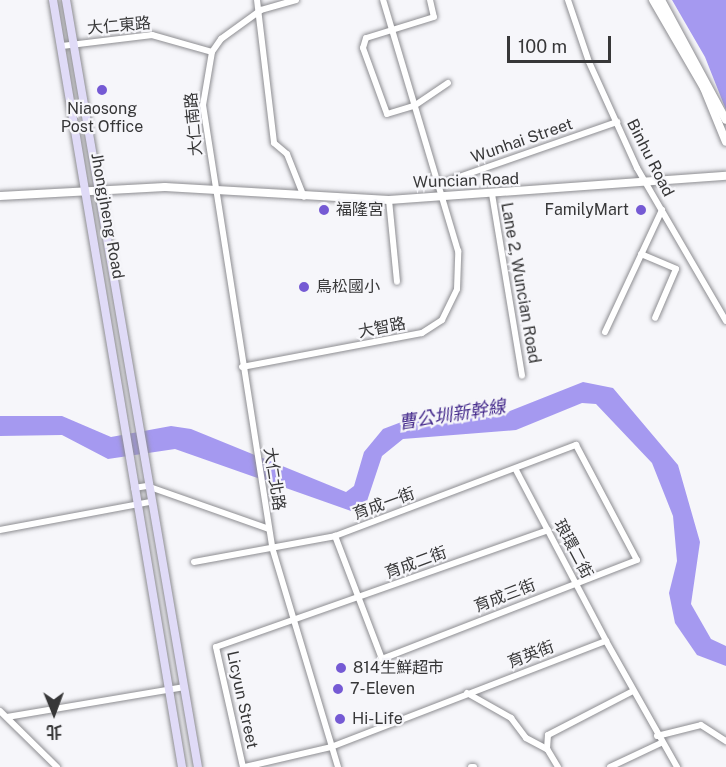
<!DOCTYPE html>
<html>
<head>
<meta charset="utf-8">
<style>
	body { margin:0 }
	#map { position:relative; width:726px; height:767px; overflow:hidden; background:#f6f6fa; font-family:"Public Sans","Noto Sans TC",sans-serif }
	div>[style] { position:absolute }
	.water>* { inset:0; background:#a599f0 }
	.roads { filter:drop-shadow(0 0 2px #8d8d91) drop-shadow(0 0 2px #8d8d91) }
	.minor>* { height:6px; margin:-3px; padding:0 3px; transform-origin:3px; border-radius:3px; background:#fff }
	.tertiary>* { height:8px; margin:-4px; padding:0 4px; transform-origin:4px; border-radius:4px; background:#fff }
	.secondary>* { height:8px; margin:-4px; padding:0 4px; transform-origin:4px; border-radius:4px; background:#e0dbf7 }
	.dots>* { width:16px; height:16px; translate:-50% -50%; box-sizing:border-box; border:3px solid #f6f6fa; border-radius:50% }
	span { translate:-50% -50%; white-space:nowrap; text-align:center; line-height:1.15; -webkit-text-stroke:4.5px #f6f6fa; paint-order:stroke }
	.street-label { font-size:16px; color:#373738 }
	.poi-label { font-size:16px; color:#373738 }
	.left { translate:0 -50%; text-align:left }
	.right { translate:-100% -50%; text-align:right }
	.water-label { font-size:18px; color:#43288b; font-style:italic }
	.north { position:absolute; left:24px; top:683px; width:60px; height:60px; -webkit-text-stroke:4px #f6f6fa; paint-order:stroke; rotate:179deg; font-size:16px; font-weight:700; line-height:24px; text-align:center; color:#373738 }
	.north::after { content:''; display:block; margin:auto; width:21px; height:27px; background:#373738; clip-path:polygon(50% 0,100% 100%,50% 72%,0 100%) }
	.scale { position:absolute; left:507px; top:36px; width:104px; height:27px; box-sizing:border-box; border:3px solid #373738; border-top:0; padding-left:8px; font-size:18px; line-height:21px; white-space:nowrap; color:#373738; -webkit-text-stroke:4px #f6f6fa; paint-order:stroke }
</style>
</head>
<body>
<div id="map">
	<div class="water">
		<div style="clip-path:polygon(672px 0,726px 0,726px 110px,705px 57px)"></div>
		<div style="clip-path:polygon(583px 382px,613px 388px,678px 465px,700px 542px,691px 604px,711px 639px,726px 646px,726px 666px,697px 655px,675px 623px,669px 593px,677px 561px,673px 516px,652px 463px,596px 404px,582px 403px,516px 430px,403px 439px,382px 456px,366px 504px,351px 511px,175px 449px,108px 459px,62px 435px,0 436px,0 416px,62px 416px,111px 437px,171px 426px,191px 429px,346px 492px,354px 486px,364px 452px,383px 429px,412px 418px,502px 414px)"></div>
	</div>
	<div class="roads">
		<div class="minor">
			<div style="left:257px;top:0;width:144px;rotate:83.2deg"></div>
			<div style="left:274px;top:143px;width:17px;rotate:40deg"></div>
			<div style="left:287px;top:154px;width:46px;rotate:68.4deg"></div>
			<div style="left:296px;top:0;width:36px;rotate:164deg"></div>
			<div style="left:261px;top:10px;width:49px;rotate:144.1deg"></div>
			<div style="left:221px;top:39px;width:16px;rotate:125deg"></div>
			<div style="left:212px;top:52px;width:54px;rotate:99.6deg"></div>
			<div style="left:203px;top:105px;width:447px;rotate:81.1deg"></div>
			<div style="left:272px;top:547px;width:230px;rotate:73.3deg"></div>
			<div style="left:430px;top:0;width:17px;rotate:77deg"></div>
			<div style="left:434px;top:17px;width:71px;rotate:162.8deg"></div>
			<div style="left:366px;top:38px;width:10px;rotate:107deg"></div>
			<div style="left:363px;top:48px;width:70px;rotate:70deg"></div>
			<div style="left:387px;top:114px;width:28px;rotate:-17deg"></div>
			<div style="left:414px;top:106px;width:41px;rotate:-34.1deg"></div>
			<div style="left:568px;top:0;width:65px;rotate:71.3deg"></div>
			<div style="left:589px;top:62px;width:116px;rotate:65.6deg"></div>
			<div style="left:637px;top:168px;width:177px;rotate:59.8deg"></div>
			<div style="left:62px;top:46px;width:91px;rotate:-7deg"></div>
			<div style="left:152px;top:35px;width:62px;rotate:15.8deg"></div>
			<div style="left:436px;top:185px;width:192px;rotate:-19.2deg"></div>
			<div style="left:492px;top:194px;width:184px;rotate:80.6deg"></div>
			<div style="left:389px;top:200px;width:82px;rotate:84.4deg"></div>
			<div style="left:641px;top:254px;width:38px;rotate:23deg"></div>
			<div style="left:676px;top:269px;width:53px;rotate:113.2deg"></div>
			<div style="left:605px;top:332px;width:135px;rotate:-65deg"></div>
			<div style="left:242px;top:367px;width:183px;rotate:-10.7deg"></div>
			<div style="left:422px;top:333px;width:24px;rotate:-33deg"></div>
			<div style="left:442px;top:320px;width:34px;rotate:-64deg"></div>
			<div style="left:457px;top:289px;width:38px;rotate:-88deg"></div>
			<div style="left:458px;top:251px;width:262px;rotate:-106.6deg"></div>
			<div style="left:516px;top:470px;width:193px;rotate:62.2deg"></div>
			<div style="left:134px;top:488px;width:13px;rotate:-9deg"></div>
			<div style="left:147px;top:486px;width:129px;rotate:19.4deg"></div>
			<div style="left:0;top:530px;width:153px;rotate:-10.6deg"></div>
			<div style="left:194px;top:562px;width:143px;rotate:-10.4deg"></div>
			<div style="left:335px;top:536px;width:258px;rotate:-20.7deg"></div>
			<div style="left:576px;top:445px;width:130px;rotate:62.1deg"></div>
			<div style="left:637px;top:560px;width:274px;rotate:158.8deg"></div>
			<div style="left:382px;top:659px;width:132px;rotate:-110.9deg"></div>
			<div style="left:467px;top:693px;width:51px;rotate:29.6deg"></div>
			<div style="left:511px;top:718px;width:25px;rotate:53deg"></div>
			<div style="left:526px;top:738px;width:24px;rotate:28deg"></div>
			<div style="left:0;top:711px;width:80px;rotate:44.5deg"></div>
			<div style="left:7px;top:717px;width:180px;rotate:-9.6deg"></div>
			<div style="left:657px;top:736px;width:45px;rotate:-14deg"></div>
			<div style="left:701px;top:725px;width:30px;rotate:33deg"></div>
			<div style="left:243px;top:767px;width:123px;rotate:-102.7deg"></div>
			<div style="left:216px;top:647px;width:352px;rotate:-19.4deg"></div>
			<div style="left:245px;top:767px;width:88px;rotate:-13.1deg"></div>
			<div style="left:331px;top:747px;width:295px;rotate:-21.1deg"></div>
			<div style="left:606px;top:641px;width:145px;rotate:60.6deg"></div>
			<div style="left:471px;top:767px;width:3px"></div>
			<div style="left:558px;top:767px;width:21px;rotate:-121deg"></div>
			<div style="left:547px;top:749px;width:14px;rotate:-86deg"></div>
			<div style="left:548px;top:735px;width:96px;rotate:-27.4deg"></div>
			<div style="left:610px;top:767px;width:56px;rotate:-25.2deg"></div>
		</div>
		<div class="tertiary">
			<div style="left:653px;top:0;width:102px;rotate:59.9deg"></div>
			<div style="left:704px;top:88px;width:58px;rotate:67.8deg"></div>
			<div style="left:661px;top:0;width:136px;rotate:61.6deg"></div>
			<div style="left:0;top:196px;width:165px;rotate:-3.1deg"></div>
			<div style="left:165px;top:187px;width:224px;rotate:3.3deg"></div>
			<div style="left:389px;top:200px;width:338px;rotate:-4.1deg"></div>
		</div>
		<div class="secondary">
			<div style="left:53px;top:0;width:778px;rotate:80.45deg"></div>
			<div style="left:66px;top:0;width:778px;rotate:80.24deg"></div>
		</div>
	</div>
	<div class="dots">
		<div style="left:102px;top:90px;background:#755ad4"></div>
		<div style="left:324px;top:210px;background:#755ad4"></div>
		<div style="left:641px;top:210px;background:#755ad4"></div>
		<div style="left:304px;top:287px;background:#755ad4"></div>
		<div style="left:341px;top:668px;background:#755ad4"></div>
		<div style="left:338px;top:689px;background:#755ad4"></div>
		<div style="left:340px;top:719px;background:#755ad4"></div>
	</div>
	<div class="street-label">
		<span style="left:119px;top:26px;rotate:-5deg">大仁東路</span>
		<span style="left:194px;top:124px;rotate:-95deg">大仁南路</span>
		<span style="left:522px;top:141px;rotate:-19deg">Wunhai Street</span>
		<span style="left:650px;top:158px;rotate:63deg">Binhu Road</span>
		<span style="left:466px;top:181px;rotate:-2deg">Wuncian Road</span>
		<span style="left:107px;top:216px;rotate:80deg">Jhongjheng Road</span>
		<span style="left:520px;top:283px;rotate:80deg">Lane 2, Wuncian Road</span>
		<span style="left:382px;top:328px;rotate:-11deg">大智路</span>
		<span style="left:274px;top:479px;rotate:81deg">大仁北路</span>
		<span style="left:384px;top:504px;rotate:-20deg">育成一街</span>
		<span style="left:573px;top:549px;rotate:62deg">琅環二街</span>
		<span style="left:416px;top:563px;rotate:-20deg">育成二街</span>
		<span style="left:505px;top:596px;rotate:-21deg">育成三街</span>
		<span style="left:531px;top:655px;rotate:-21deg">育英街</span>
		<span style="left:242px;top:700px;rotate:78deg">Licyun Street</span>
	</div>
	<div class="poi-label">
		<span style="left:102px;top:118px">Niaosong<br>Post Office</span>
		<span class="left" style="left:336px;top:210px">福隆宮</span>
		<span class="right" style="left:629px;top:210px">FamilyMart</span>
		<span class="left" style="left:316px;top:287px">鳥松國小</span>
		<span class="left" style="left:353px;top:668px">814生鮮超市</span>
		<span class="left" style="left:350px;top:689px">7-Eleven</span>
		<span class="left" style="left:352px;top:719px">Hi-Life</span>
	</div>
	<div class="water-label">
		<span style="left:452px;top:415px;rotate:-9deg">曹公圳新幹線</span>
	</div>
	<div class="north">北</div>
	<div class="scale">100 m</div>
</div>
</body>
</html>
